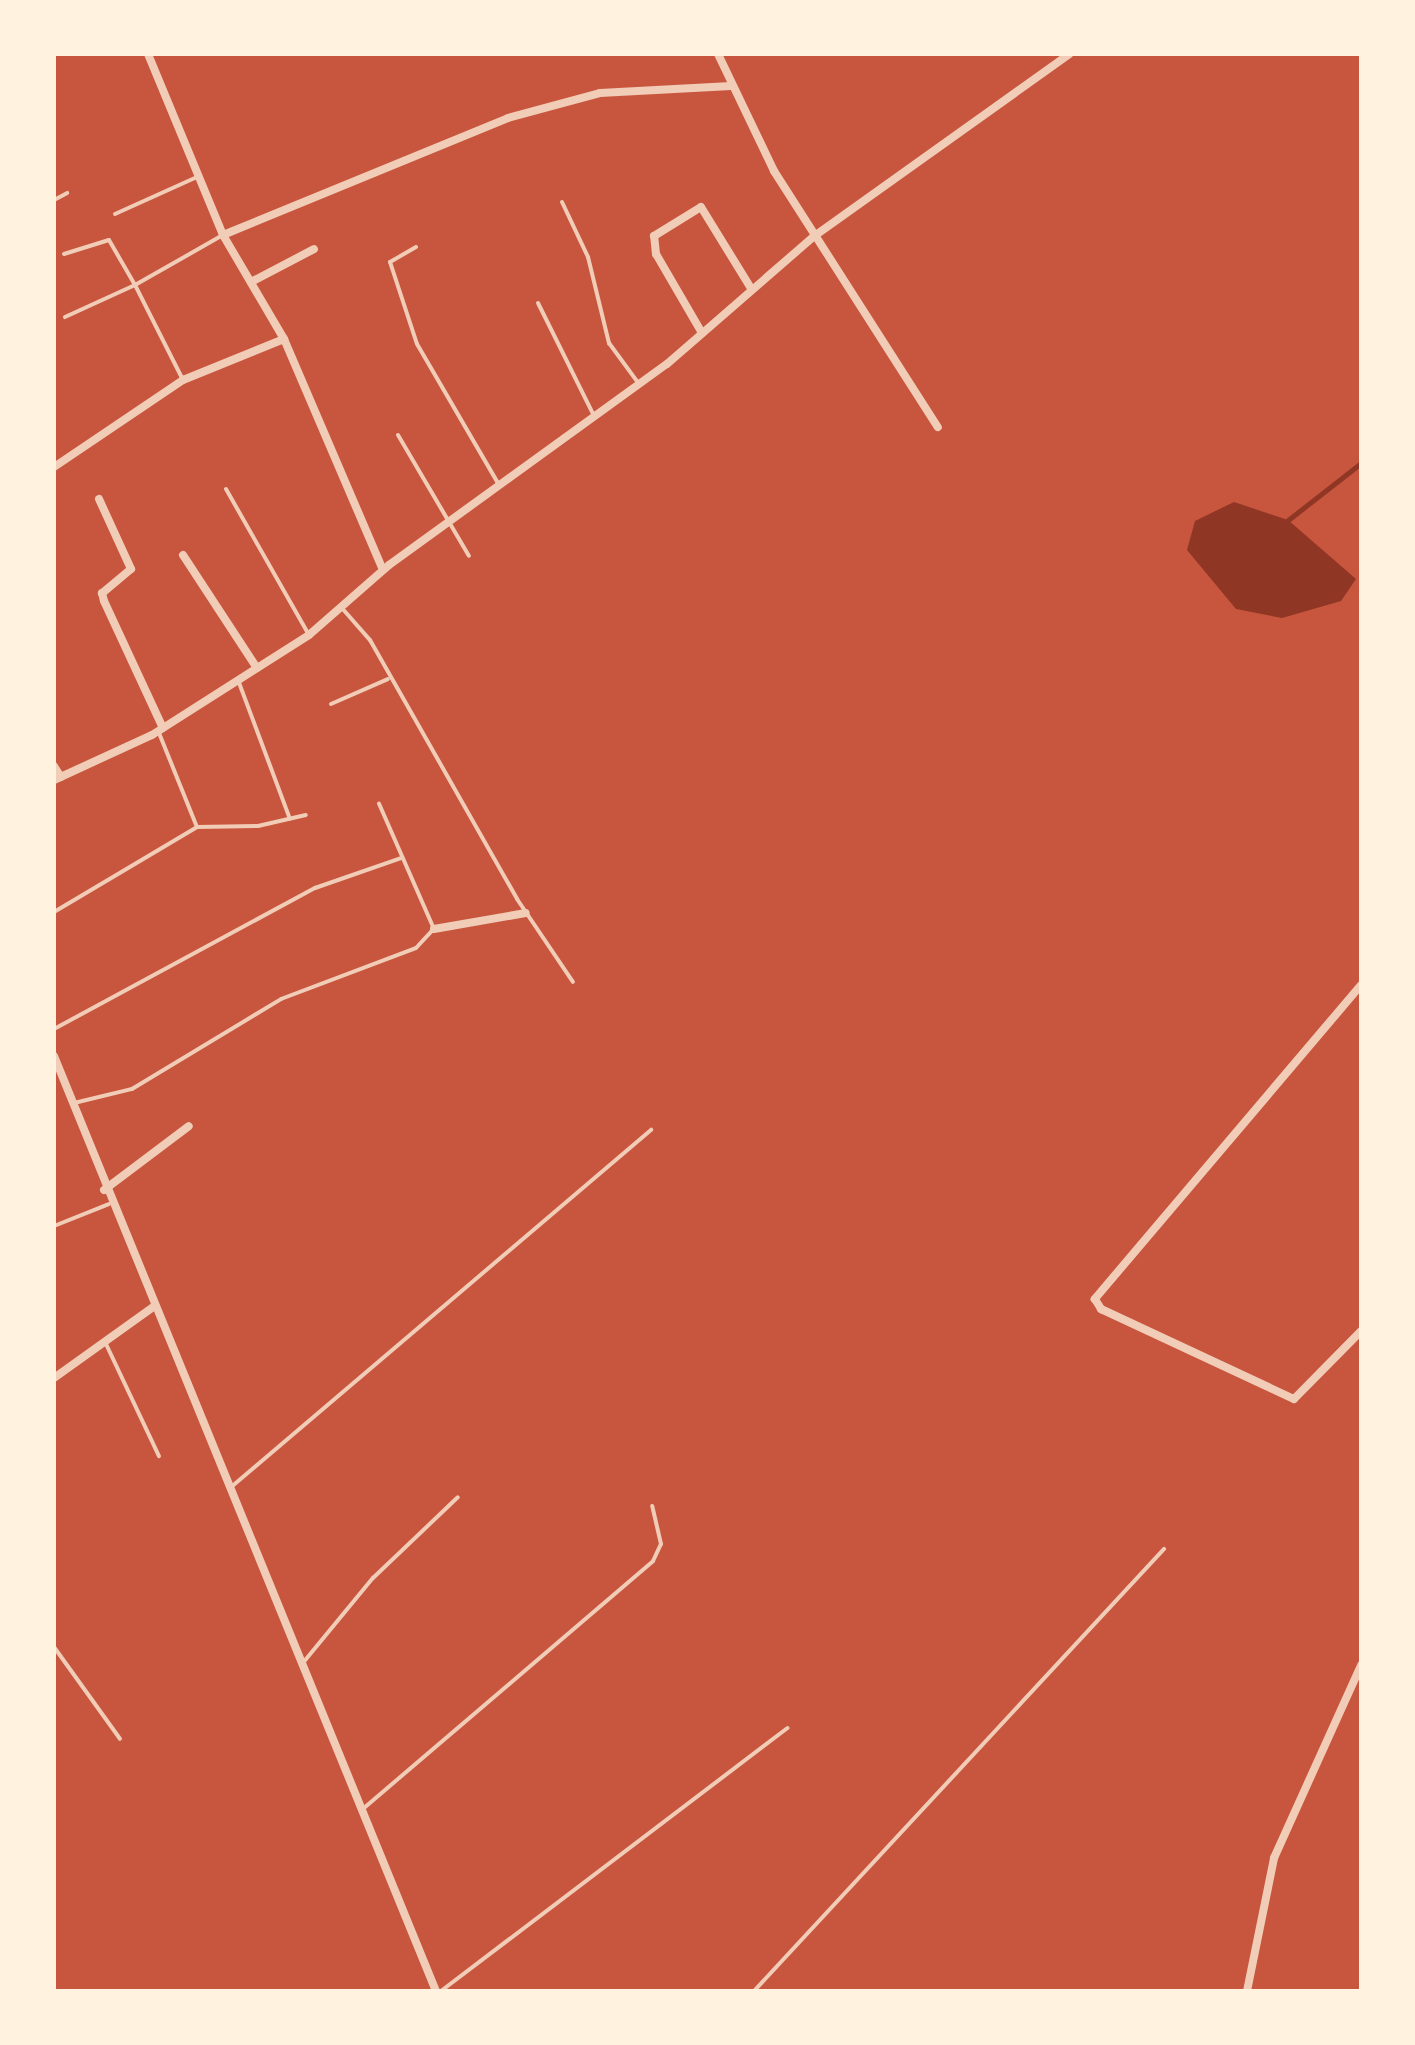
<!DOCTYPE html>
<html>
<head>
<meta charset="utf-8">
<style>
	body { margin:0 }
	#map { position:relative; width:1415px; height:2045px; overflow:hidden; background:#c8553d; font-family:Commissioner,sans-serif }
	div>[style] { position:absolute }
	.water>* { inset:0; background:#8f3625 }
	.stream>* { height:5px; margin:-2.5px; padding:0 2.5px; transform-origin:2.5px; border-radius:2.5px; background:#8f3625 }
	.service>* { height:4px; margin:-2px; padding:0 2px; transform-origin:2px; border-radius:2px; background:#f1ccb7 }
	.minor>* { height:8px; margin:-4px; padding:0 4px; transform-origin:4px; border-radius:4px; background:#f1ccb7 }
	span { translate:-50% -50%; white-space:nowrap; text-align:center; line-height:1.15; -webkit-text-stroke:6px #fff3e0; paint-order:stroke }
	.frame { position:absolute; inset:0; border:56px solid #fff3e0; pointer-events:none }
</style>
</head>
<body>
<div id="map">
	<div class="water">
		<div style="clip-path:polygon(1234px 502px,1288px 520px,1356px 579px,1341px 601px,1282px 618px,1236px 609px,1187px 550px,1195px 521px)"></div>
	</div>
	<div class="stream">
		<div style="left:1288px;top:520px;width:93px;rotate:-38deg"></div>
	</div>
	<div class="service">
		<div style="left:54px;top:200px;width:15px;rotate:-28deg"></div>
		<div style="left:562px;top:202px;width:61px;rotate:64.7deg"></div>
		<div style="left:588px;top:257px;width:89px;rotate:76.3deg"></div>
		<div style="left:609px;top:343px;width:51px;rotate:53.8deg"></div>
		<div style="left:115px;top:214px;width:90px;rotate:-24.3deg"></div>
		<div style="left:416px;top:247px;width:30px;rotate:150deg"></div>
		<div style="left:390px;top:262px;width:86px;rotate:71.8deg"></div>
		<div style="left:417px;top:344px;width:163px;rotate:59.8deg"></div>
		<div style="left:64px;top:254px;width:47px;rotate:-17.3deg"></div>
		<div style="left:109px;top:240px;width:52px;rotate:60deg"></div>
		<div style="left:135px;top:285px;width:77px;rotate:155.4deg"></div>
		<div style="left:538px;top:303px;width:126px;rotate:63.6deg"></div>
		<div style="left:182px;top:378px;width:104px;rotate:-116.8deg"></div>
		<div style="left:135px;top:285px;width:101px;rotate:-29.6deg"></div>
		<div style="left:398px;top:435px;width:140px;rotate:59.6deg"></div>
		<div style="left:226px;top:489px;width:168px;rotate:60.4deg"></div>
		<div style="left:341px;top:607px;width:44px;rotate:48.7deg"></div>
		<div style="left:370px;top:640px;width:298px;rotate:60.4deg"></div>
		<div style="left:517px;top:899px;width:100px;rotate:56deg"></div>
		<div style="left:238px;top:680px;width:148px;rotate:69.5deg"></div>
		<div style="left:331px;top:704px;width:62px;rotate:-23.7deg"></div>
		<div style="left:159px;top:733px;width:101px;rotate:68deg"></div>
		<div style="left:54px;top:912px;width:166px;rotate:-30.7deg"></div>
		<div style="left:197px;top:827px;width:61px;rotate:-0.9deg"></div>
		<div style="left:258px;top:826px;width:49px;rotate:-12.9deg"></div>
		<div style="left:54px;top:1029px;width:297px;rotate:-28.4deg"></div>
		<div style="left:315px;top:888px;width:91px;rotate:-19.2deg"></div>
		<div style="left:74px;top:1103px;width:60px;rotate:-13.6deg"></div>
		<div style="left:132px;top:1089px;width:174px;rotate:-31.1deg"></div>
		<div style="left:281px;top:999px;width:144px;rotate:-20.7deg"></div>
		<div style="left:416px;top:948px;width:26px;rotate:-47deg"></div>
		<div style="left:434px;top:929px;width:137px;rotate:-113.7deg"></div>
		<div style="left:54px;top:1226px;width:59px;rotate:-21.8deg"></div>
		<div style="left:106px;top:1344px;width:124px;rotate:64.7deg"></div>
		<div style="left:230px;top:1488px;width:553px;rotate:-40.38deg"></div>
		<div style="left:54px;top:1647px;width:113px;rotate:54.3deg"></div>
		<div style="left:302px;top:1664px;width:112px;rotate:-50.5deg"></div>
		<div style="left:373px;top:1578px;width:117px;rotate:-43.6deg"></div>
		<div style="left:364px;top:1808px;width:380px;rotate:-40.5deg"></div>
		<div style="left:653px;top:1561px;width:19px;rotate:-65deg"></div>
		<div style="left:661px;top:1544px;width:39px;rotate:-103deg"></div>
		<div style="left:441px;top:1991px;width:435px;rotate:-37.2deg"></div>
		<div style="left:754px;top:1991px;width:603px;rotate:-47.15deg"></div>
	</div>
	<div class="minor">
		<div style="left:148px;top:54px;width:196px;rotate:67.5deg"></div>
		<div style="left:223px;top:235px;width:121px;rotate:59.6deg"></div>
		<div style="left:284px;top:339px;width:251px;rotate:66.8deg"></div>
		<div style="left:718px;top:54px;width:130px;rotate:64.4deg"></div>
		<div style="left:774px;top:171px;width:304px;rotate:57.4deg"></div>
		<div style="left:223px;top:235px;width:308px;rotate:-22.3deg"></div>
		<div style="left:508px;top:118px;width:95px;rotate:-15.2deg"></div>
		<div style="left:600px;top:93px;width:131px;rotate:-3.1deg"></div>
		<div style="left:251px;top:282px;width:71px;rotate:-27.6deg"></div>
		<div style="left:702px;top:333px;width:91px;rotate:-120.2deg"></div>
		<div style="left:656px;top:254px;width:18px;rotate:-96deg"></div>
		<div style="left:654px;top:236px;width:55px;rotate:-31.7deg"></div>
		<div style="left:701px;top:207px;width:97px;rotate:58.4deg"></div>
		<div style="left:54px;top:467px;width:156px;rotate:-34deg"></div>
		<div style="left:183px;top:380px;width:109px;rotate:-22.1deg"></div>
		<div style="left:99px;top:499px;width:77px;rotate:65.4deg"></div>
		<div style="left:131px;top:569px;width:38px;rotate:140deg"></div>
		<div style="left:102px;top:593px;width:8px;rotate:76deg"></div>
		<div style="left:104px;top:601px;width:140px;rotate:65.1deg"></div>
		<div style="left:183px;top:555px;width:135px;rotate:56.8deg"></div>
		<div style="left:54px;top:766px;width:13px;rotate:58deg"></div>
		<div style="left:54px;top:780px;width:108px;rotate:-24.7deg"></div>
		<div style="left:152px;top:735px;width:186px;rotate:-32.5deg"></div>
		<div style="left:309px;top:635px;width:106px;rotate:-41.2deg"></div>
		<div style="left:389px;top:565px;width:343px;rotate:-35.9deg"></div>
		<div style="left:667px;top:364px;width:194px;rotate:-41deg"></div>
		<div style="left:813px;top:237px;width:315px;rotate:-35.5deg"></div>
		<div style="left:434px;top:929px;width:93px;rotate:-9.9deg"></div>
		<div style="left:1361px;top:985px;width:412px;rotate:130.3deg"></div>
		<div style="left:1095px;top:1299px;width:12px;rotate:59deg"></div>
		<div style="left:1101px;top:1309px;width:213px;rotate:25deg"></div>
		<div style="left:1294px;top:1399px;width:95px;rotate:-45.4deg"></div>
		<div style="left:54px;top:1056px;width:1010px;rotate:67.78deg"></div>
		<div style="left:104px;top:1190px;width:106px;rotate:-37deg"></div>
		<div style="left:54px;top:1378px;width:122px;rotate:-35.6deg"></div>
		<div style="left:1247px;top:1991px;width:136px;rotate:-78.5deg"></div>
		<div style="left:1274px;top:1858px;width:212px;rotate:-65.7deg"></div>
	</div>
	<div class="frame"></div>
</div>
</body>
</html>
